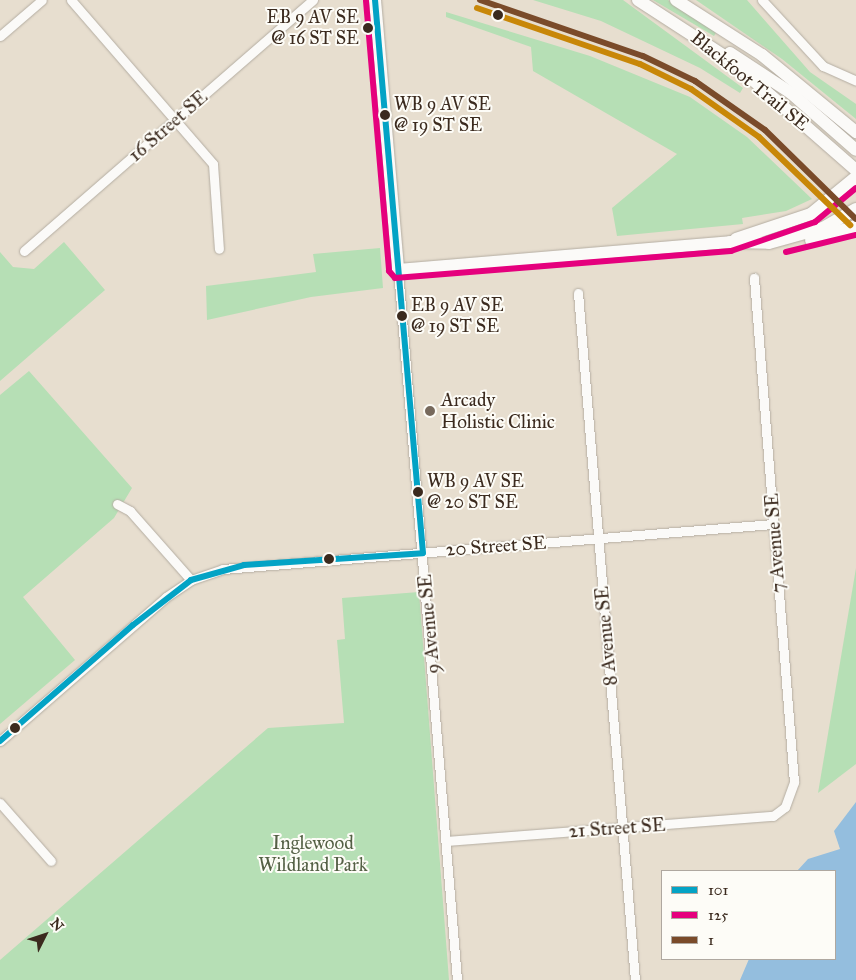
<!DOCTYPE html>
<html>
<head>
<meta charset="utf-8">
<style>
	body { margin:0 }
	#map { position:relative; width:856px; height:980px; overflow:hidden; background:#e7decf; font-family:"IM FELL Great Primer",serif }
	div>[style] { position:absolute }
	.green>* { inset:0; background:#b6dfb5 }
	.water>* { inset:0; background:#94bede }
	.roads { filter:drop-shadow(0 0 1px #b4ada2) drop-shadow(0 0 1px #b4ada2) }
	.minor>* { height:9px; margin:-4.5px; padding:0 4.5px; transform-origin:4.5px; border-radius:4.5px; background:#fbfaf8 }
	.secondary>* { height:12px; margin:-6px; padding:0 6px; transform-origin:6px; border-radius:6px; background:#fbfaf8 }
	.bus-1>* { height:6px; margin:-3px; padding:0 3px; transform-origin:3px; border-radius:3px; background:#03a3c5 }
	.bus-2>* { height:6px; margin:-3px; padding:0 3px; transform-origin:3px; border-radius:3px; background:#e5007d }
	.bus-3>* { height:6px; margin:-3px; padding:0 3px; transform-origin:3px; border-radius:3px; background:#7a4b2a }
	.bus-4>* { height:6px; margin:-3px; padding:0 3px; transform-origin:3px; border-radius:3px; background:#c88708 }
	.dots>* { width:14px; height:14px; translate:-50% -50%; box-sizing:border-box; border:2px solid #fdfcf7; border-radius:50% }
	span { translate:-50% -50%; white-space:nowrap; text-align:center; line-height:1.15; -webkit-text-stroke:4px #fdfcf7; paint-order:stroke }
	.bus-label { font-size:18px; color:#3b2a1e }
	.right { translate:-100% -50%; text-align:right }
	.left { translate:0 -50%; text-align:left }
	.street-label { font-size:19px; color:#3b2a1e }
	.poi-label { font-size:19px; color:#3b2a1e }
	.park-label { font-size:19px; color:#546045 }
	.legend { position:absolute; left:661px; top:870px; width:175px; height:90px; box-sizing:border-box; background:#fdfcf7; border:1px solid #afa8a0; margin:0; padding:6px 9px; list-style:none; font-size:15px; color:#3b2a1e }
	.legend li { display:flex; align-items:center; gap:10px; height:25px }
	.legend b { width:25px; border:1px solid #afa8a0 }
	.north { position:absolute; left:20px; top:910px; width:50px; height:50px; -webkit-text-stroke:4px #fdfcf7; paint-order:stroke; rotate:49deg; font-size:14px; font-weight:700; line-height:20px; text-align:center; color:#3b2a1e }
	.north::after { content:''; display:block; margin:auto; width:18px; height:22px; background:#3b2a1e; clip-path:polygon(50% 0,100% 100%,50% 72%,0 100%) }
</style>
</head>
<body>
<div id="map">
	<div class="green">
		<div style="clip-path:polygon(533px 0,623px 0,743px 88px,740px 93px,700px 68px,601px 21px)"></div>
		<div style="clip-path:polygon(653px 0,668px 0,717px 31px,714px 36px)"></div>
		<div style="clip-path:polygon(696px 0,747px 0,810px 72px,856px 104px,856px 119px,782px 59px)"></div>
		<div style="clip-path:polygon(446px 12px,590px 56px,690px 97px,747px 137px,812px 199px,786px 211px,742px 218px,743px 224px,617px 236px,612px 208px,677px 154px,533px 71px,531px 47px,446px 17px)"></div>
		<div style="clip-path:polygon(64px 242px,105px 290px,0 381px,0 252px,13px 267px,34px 269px)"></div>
		<div style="clip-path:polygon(380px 248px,383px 288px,311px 297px,207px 320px,206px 286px,316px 272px,313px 254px)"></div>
		<div style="clip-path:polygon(29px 371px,132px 488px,114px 518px,23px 597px,75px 660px,0 724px,0 395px)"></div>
		<div style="clip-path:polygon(856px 568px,856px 764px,818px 793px)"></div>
		<div style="clip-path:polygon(419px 592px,449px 980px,0 980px,0 960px,268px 728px,344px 723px,337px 640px,345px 639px,342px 598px)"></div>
	</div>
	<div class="water">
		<div style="clip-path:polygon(856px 802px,856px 980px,740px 980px,749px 959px,835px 959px,835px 871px,797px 871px,808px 859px,840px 849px,834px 831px)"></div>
	</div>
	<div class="roads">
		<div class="minor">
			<div style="left:71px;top:0;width:217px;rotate:49.1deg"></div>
			<div style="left:213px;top:164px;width:85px;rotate:86deg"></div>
			<div style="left:762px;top:0;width:90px;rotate:47.3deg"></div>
			<div style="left:823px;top:66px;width:36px;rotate:24deg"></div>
			<div style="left:0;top:36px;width:55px;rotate:-40.6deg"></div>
			<div style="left:24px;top:251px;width:383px;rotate:-41deg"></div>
			<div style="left:398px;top:270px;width:712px;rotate:85.25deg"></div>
			<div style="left:578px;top:293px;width:689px;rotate:85.26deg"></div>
			<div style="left:117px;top:504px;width:15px;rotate:28deg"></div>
			<div style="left:130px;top:511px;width:92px;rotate:48.5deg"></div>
			<div style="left:0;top:741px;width:220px;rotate:-40.9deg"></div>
			<div style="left:166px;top:597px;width:30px;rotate:-34deg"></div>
			<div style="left:191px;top:580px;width:34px;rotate:-19deg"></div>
			<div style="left:223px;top:569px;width:552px;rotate:-4.68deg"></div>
			<div style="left:0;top:803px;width:77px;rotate:48.7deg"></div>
			<div style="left:446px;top:841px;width:328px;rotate:-4.4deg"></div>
			<div style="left:773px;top:816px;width:15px;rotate:-37deg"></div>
			<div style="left:785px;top:807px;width:27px;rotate:-70deg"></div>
			<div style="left:794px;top:782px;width:506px;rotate:-94.54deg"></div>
		</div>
		<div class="secondary">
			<div style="left:375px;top:0;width:271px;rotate:85.1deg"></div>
			<div style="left:398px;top:270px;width:333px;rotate:-4.8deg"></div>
			<div style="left:730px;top:242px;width:39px;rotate:1deg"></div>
			<div style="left:769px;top:243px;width:56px;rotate:-15.5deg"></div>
			<div style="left:823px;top:228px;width:38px;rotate:-30deg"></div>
			<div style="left:638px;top:0;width:108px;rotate:33deg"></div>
			<div style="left:729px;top:59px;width:169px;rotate:41.2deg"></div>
			<div style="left:676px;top:0;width:102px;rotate:32.6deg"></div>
			<div style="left:762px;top:55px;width:122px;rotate:39.3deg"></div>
			<div style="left:730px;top:53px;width:73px;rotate:33.3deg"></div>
			<div style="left:791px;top:93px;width:86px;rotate:41.2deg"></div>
			<div style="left:736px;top:239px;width:79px;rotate:-18.4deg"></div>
			<div style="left:811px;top:214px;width:58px;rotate:-39.4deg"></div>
			<div style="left:811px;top:240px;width:47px;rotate:-17.3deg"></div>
		</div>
	</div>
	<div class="bus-1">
		<div style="left:375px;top:0;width:555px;rotate:85.04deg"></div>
		<div style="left:0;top:741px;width:176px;rotate:-41.1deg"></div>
		<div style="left:133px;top:625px;width:73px;rotate:-37.8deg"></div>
		<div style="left:191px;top:580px;width:55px;rotate:-15.8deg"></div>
		<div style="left:244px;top:565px;width:179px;rotate:-3.8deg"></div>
	</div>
	<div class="bus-2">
		<div style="left:366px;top:1px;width:271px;rotate:85.1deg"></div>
		<div style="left:389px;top:271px;width:9px;rotate:49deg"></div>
		<div style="left:395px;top:278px;width:337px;rotate:-4.6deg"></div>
		<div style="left:731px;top:251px;width:89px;rotate:-19deg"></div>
		<div style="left:815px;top:222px;width:53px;rotate:-39.7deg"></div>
		<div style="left:786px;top:252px;width:72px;rotate:-13.7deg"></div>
	</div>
	<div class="bus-3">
		<div style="left:480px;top:0;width:172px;rotate:19deg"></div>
		<div style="left:643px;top:56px;width:58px;rotate:25.7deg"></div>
		<div style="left:695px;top:81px;width:85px;rotate:35deg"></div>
		<div style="left:765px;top:130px;width:127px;rotate:44.4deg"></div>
	</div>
	<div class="bus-4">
		<div style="left:477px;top:8px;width:172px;rotate:19deg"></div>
		<div style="left:640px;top:64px;width:57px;rotate:26.1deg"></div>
		<div style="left:691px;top:89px;width:83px;rotate:35.2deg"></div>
		<div style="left:759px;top:137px;width:127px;rotate:44deg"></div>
	</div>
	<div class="dots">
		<div style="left:498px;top:15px;background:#3b2a1e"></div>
		<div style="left:368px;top:28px;background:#3b2a1e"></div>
		<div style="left:385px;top:115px;background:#3b2a1e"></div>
		<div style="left:402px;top:316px;background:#3b2a1e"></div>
		<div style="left:430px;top:411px;background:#77695c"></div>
		<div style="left:418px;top:492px;background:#3b2a1e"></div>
		<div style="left:329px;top:559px;background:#3b2a1e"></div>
		<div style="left:15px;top:728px;background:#3b2a1e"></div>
	</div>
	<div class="bus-label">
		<span class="right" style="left:359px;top:28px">EB 9 AV SE<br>@ 16 ST SE</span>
		<span class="left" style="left:394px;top:115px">WB 9 AV SE<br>@ 19 ST SE</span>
		<span class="left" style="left:411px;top:316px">EB 9 AV SE<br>@ 19 ST SE</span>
		<span class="left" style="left:427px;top:492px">WB 9 AV SE<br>@ 20 ST SE</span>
	</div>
	<div class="street-label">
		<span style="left:750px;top:81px;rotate:39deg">Blackfoot Trail SE</span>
		<span style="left:168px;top:126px;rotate:-41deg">16 Street SE</span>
		<span style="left:775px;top:543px;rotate:-94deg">7 Avenue SE</span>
		<span style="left:496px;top:546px;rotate:-4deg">20 Street SE</span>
		<span style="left:429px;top:624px;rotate:-95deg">9 Avenue SE</span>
		<span style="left:606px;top:636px;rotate:-95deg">8 Avenue SE</span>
		<span style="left:617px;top:828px;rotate:-4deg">21 Street SE</span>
	</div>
	<div class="poi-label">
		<span class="left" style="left:441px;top:411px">Arcady<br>Holistic Clinic</span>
	</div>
	<div class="park-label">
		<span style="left:313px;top:854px">Inglewood<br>Wildland Park</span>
	</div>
	<ul class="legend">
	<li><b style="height:6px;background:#03a3c5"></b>101</li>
	<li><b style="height:6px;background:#e5007d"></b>125</li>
	<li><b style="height:6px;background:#7a4b2a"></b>1</li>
	</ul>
	<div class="north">N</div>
</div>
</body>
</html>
